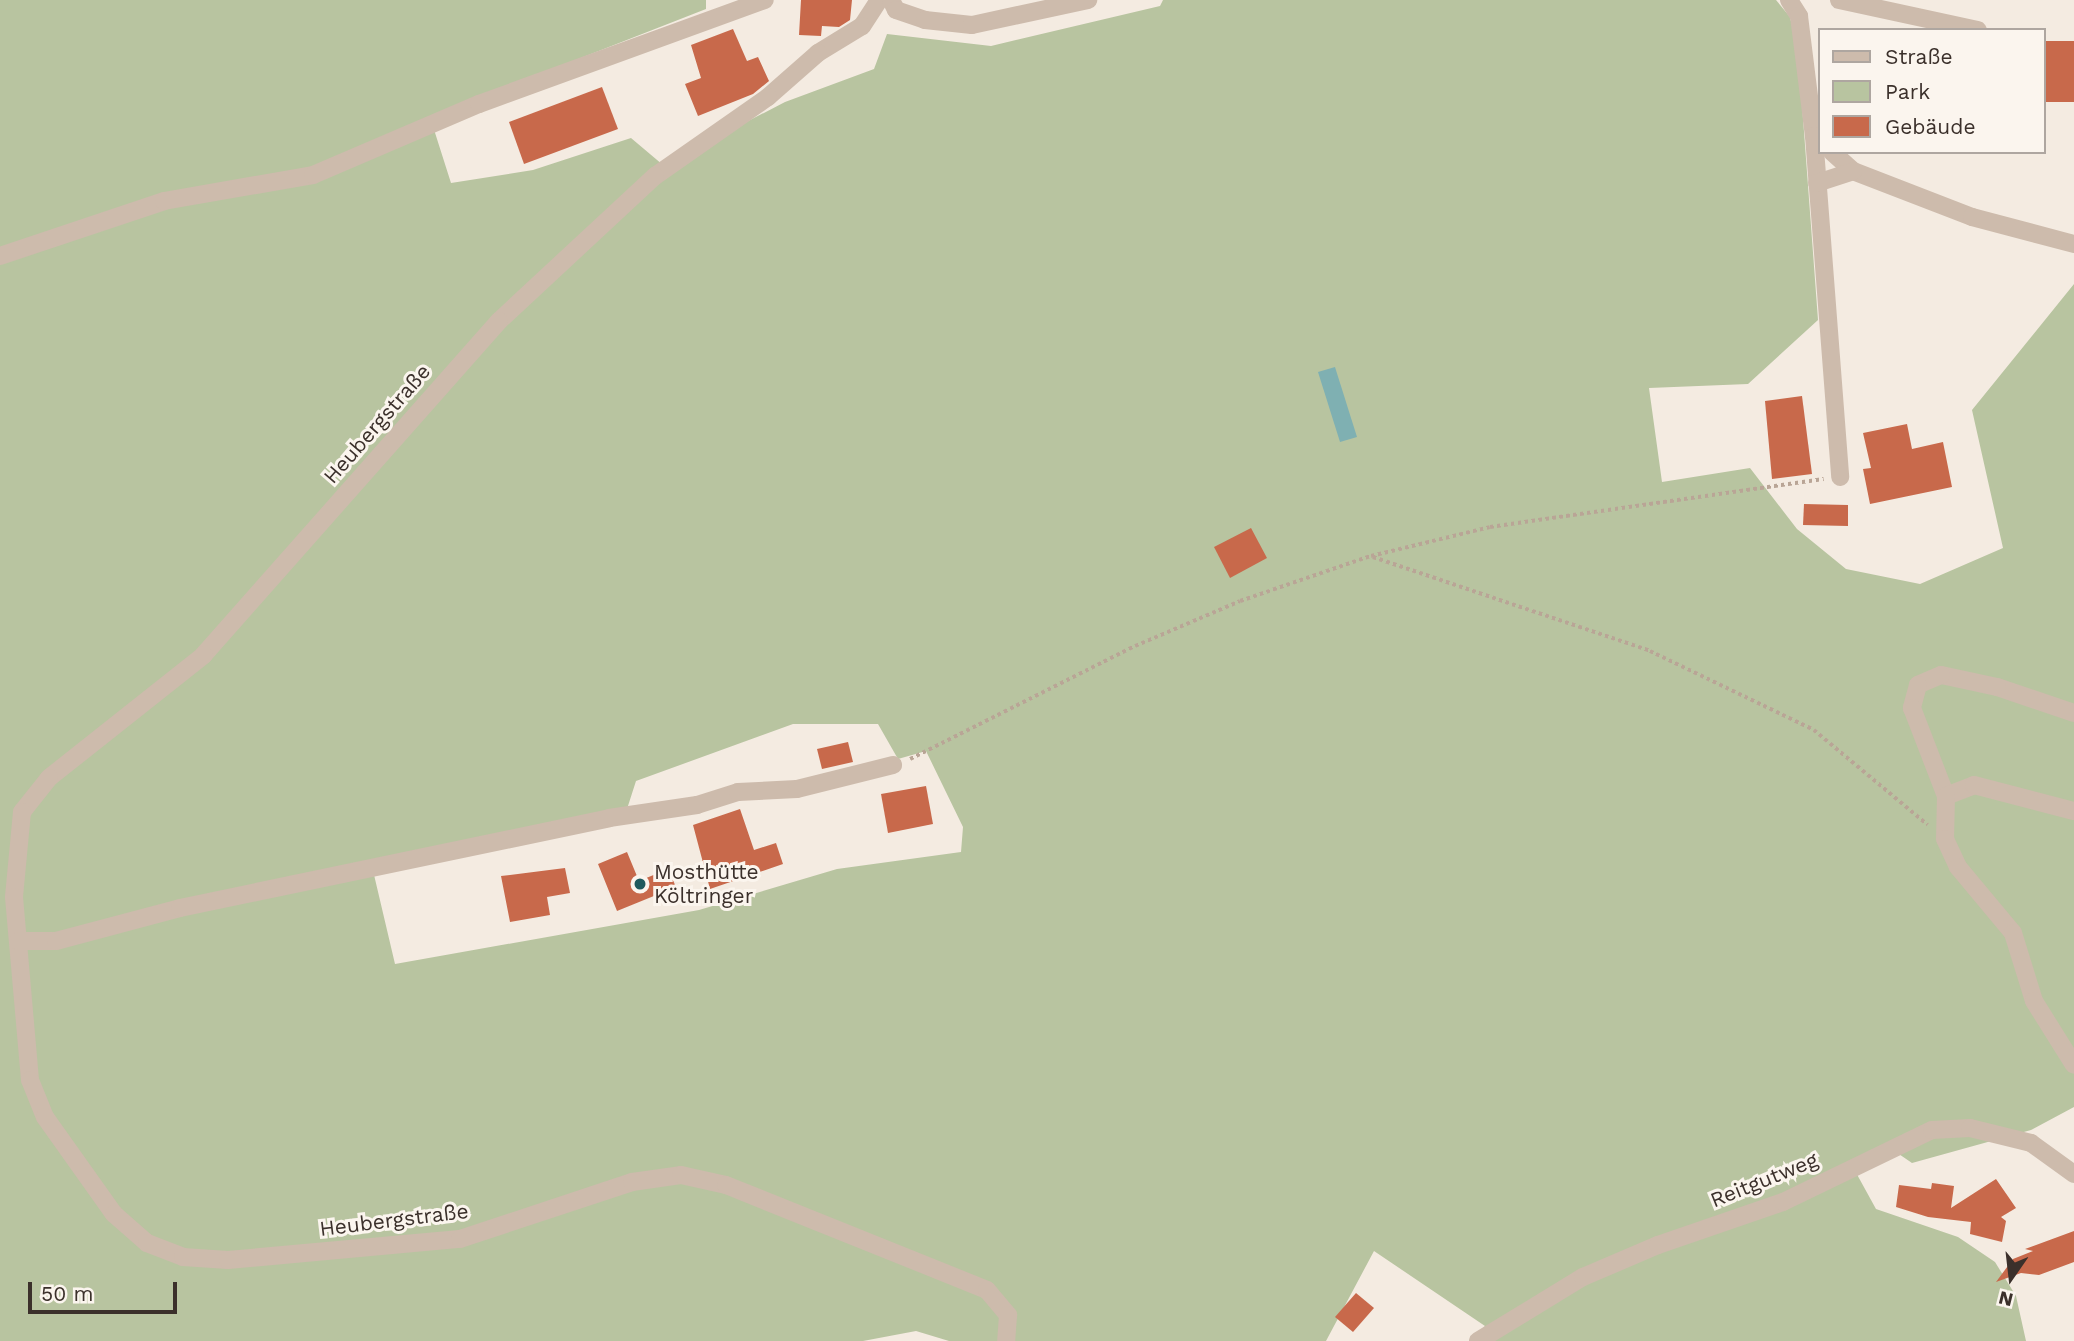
<!DOCTYPE html>
<html>
<head>
<meta charset="utf-8">
<style>
	body { margin:0 }
	#map { position:relative; width:2074px; height:1341px; overflow:hidden; background:#f4ebe1; font-family:"Work Sans",sans-serif }
	div>[style] { position:absolute }
	.green>* { inset:0; background:#b8c4a0 }
	.water>* { inset:0; background:#7fb0b2 }
	.building>* { inset:0; background:#c8694b }
	.path>* { height:3.5px; margin-top:-1.75px; transform-origin:0; background:repeating-linear-gradient(90deg,#b9a596 0 3.5px,transparent 0 7px) }
	.minor>* { height:18px; margin:-9px; padding:0 9px; transform-origin:9px; border-radius:9px; background:#cdbbac }
	.dots>* { width:19px; height:19px; translate:-50% -50%; box-sizing:border-box; border:4px solid #fbf5ee; border-radius:50% }
	span { translate:-50% -50%; white-space:nowrap; text-align:center; line-height:1.15; -webkit-text-stroke:6px #fbf5ee; paint-order:stroke }
	.street-label { font-size:21px; color:#3b302b }
	.poi-label { font-size:21px; color:#3b302b }
	.left { translate:0 -50%; text-align:left }
	.legend { position:absolute; left:1818px; top:28px; width:228px; height:126px; box-sizing:border-box; background:#fbf5ee; border:2px solid #aea6a0; margin:0; padding:9px 12px; list-style:none; font-size:21px; color:#3b302b }
	.legend li { display:flex; align-items:center; gap:14px; height:35px }
	.legend b { width:35px; border:2px solid #aea6a0 }
	.north { position:absolute; left:1976px; top:1243px; width:70px; height:70px; -webkit-text-stroke:5px #fbf5ee; paint-order:stroke; rotate:194deg; font-size:19px; font-weight:700; line-height:28px; text-align:center; color:#3b302b }
	.north::after { content:''; display:block; margin:auto; width:24px; height:32px; background:#3b302b; clip-path:polygon(50% 0,100% 100%,50% 72%,0 100%) }
	.scale { position:absolute; left:28px; top:1282px; width:149px; height:32px; box-sizing:border-box; border:4px solid #3b302b; border-top:0; padding-left:9px; font-size:21px; line-height:24px; white-space:nowrap; color:#3b302b; -webkit-text-stroke:5px #fbf5ee; paint-order:stroke }
</style>
</head>
<body>
<div id="map">
	<div class="green">
		<div style="clip-path:polygon(evenodd,0 0,706px 0,706px 9px,430px 117px,451px 183px,533px 170px,631px 138px,663px 165px,785px 102px,874px 69px,887px 34px,991px 46px,1160px 6px,1163px 0,1776px 0,1790px 17px,1798px 51px,1818px 320px,1748px 384px,1649px 388px,1662px 482px,1750px 468px,1797px 529px,1846px 569px,1920px 584px,2003px 548px,1972px 410px,2074px 284px,2074px 1107px,2031px 1130px,1912px 1163px,1893px 1150px,1854px 1169px,1876px 1209px,1958px 1237px,1995px 1262px,2016px 1296px,2026px 1341px,1470px 1341px,1485px 1326px,1374px 1251px,1326px 1341px,949px 1341px,916px 1331px,863px 1341px,0 1341px,0 0,793px 724px,878px 724px,898px 759px,926px 751px,963px 827px,961px 852px,837px 869px,699px 910px,395px 964px,371px 862px,627px 809px,636px 781px,793px 724px)"></div>
	</div>
	<div class="water">
		<div style="clip-path:polygon(1335px 367px,1357px 437px,1340px 442px,1318px 372px)"></div>
	</div>
	<div class="building">
		<div style="clip-path:polygon(801px 0,852px 0,850px 20px,839px 27px,822px 26px,821px 36px,799px 35px)"></div>
		<div style="clip-path:polygon(733px 29px,747px 61px,758px 57px,769px 81px,753px 94px,698px 116px,685px 84px,701px 78px,691px 45px)"></div>
		<div style="clip-path:polygon(2046px 41px,2074px 41px,2074px 102px,2044px 102px)"></div>
		<div style="clip-path:polygon(602px 87px,618px 129px,524px 164px,509px 122px)"></div>
		<div style="clip-path:polygon(1802px 396px,1812px 474px,1772px 479px,1765px 401px)"></div>
		<div style="clip-path:polygon(1907px 424px,1912px 449px,1943px 442px,1952px 487px,1870px 504px,1863px 469px,1871px 468px,1863px 433px)"></div>
		<div style="clip-path:polygon(1804px 504px,1848px 505px,1848px 526px,1803px 525px)"></div>
		<div style="clip-path:polygon(1251px 528px,1267px 558px,1230px 578px,1214px 547px)"></div>
		<div style="clip-path:polygon(848px 742px,853px 762px,822px 769px,817px 749px)"></div>
		<div style="clip-path:polygon(926px 786px,933px 824px,888px 833px,881px 794px)"></div>
		<div style="clip-path:polygon(740px 809px,754px 850px,776px 843px,783px 864px,710px 889px,693px 825px)"></div>
		<div style="clip-path:polygon(627px 852px,639px 881px,668px 869px,676px 887px,617px 911px,598px 864px)"></div>
		<div style="clip-path:polygon(565px 868px,570px 893px,547px 897px,550px 915px,510px 922px,501px 876px)"></div>
		<div style="clip-path:polygon(1996px 1179px,2016px 1208px,2001px 1217px,2006px 1221px,2002px 1242px,1970px 1234px,1971px 1222px,1928px 1217px,1896px 1207px,1899px 1185px,1931px 1189px,1932px 1183px,1954px 1186px,1951px 1208px)"></div>
		<div style="clip-path:polygon(2074px 1231px,2074px 1262px,2039px 1275px,2021px 1273px,1996px 1282px,2013px 1259px,2033px 1251px,2025px 1249px)"></div>
		<div style="clip-path:polygon(1356px 1293px,1374px 1308px,1353px 1332px,1335px 1317px)"></div>
	</div>
	<div class="path">
		<div style="left:1373px;top:557px;width:293px;rotate:18.7deg"></div>
		<div style="left:1650px;top:651px;width:182px;rotate:25.7deg"></div>
		<div style="left:1814px;top:730px;width:148px;rotate:39.8deg"></div>
		<div style="left:910px;top:759px;width:252px;rotate:-26.7deg"></div>
		<div style="left:1135px;top:646px;width:114px;rotate:-23.2deg"></div>
		<div style="left:1240px;top:601px;width:139px;rotate:-19deg"></div>
		<div style="left:1371px;top:556px;width:122px;rotate:-13.7deg"></div>
		<div style="left:1490px;top:527px;width:337px;rotate:-8.2deg"></div>
	</div>
	<div class="minor">
		<div style="left:879px;top:0;width:31px;rotate:123deg"></div>
		<div style="left:862px;top:26px;width:52px;rotate:148.5deg"></div>
		<div style="left:818px;top:53px;width:67px;rotate:138.7deg"></div>
		<div style="left:768px;top:97px;width:138px;rotate:145deg"></div>
		<div style="left:655px;top:176px;width:213px;rotate:137.1deg"></div>
		<div style="left:499px;top:321px;width:446px;rotate:131.5deg"></div>
		<div style="left:204px;top:655px;width:198px;rotate:141.6deg"></div>
		<div style="left:49px;top:778px;width:43px;rotate:128.5deg"></div>
		<div style="left:22px;top:812px;width:85px;rotate:95.4deg"></div>
		<div style="left:14px;top:897px;width:184px;rotate:85deg"></div>
		<div style="left:30px;top:1080px;width:40px;rotate:68deg"></div>
		<div style="left:45px;top:1117px;width:119px;rotate:54.6deg"></div>
		<div style="left:114px;top:1214px;width:44px;rotate:41.3deg"></div>
		<div style="left:147px;top:1243px;width:39px;rotate:21deg"></div>
		<div style="left:183px;top:1257px;width:45px;rotate:3.8deg"></div>
		<div style="left:228px;top:1260px;width:233px;rotate:-5.2deg"></div>
		<div style="left:460px;top:1239px;width:181px;rotate:-18.3deg"></div>
		<div style="left:632px;top:1182px;width:49px;rotate:-8.1deg"></div>
		<div style="left:681px;top:1175px;width:46px;rotate:12.5deg"></div>
		<div style="left:726px;top:1185px;width:281px;rotate:21.9deg"></div>
		<div style="left:987px;top:1290px;width:33px;rotate:50deg"></div>
		<div style="left:1008px;top:1315px;width:26px;rotate:94deg"></div>
		<div style="left:891px;top:0;width:11px;rotate:63deg"></div>
		<div style="left:896px;top:10px;width:31px;rotate:19deg"></div>
		<div style="left:925px;top:20px;width:47px;rotate:6.1deg"></div>
		<div style="left:972px;top:25px;width:119px;rotate:-12.2deg"></div>
		<div style="left:1789px;top:0;width:19px;rotate:58deg"></div>
		<div style="left:1799px;top:16px;width:121px;rotate:82.9deg"></div>
		<div style="left:1814px;top:136px;width:8px;rotate:45deg"></div>
		<div style="left:1839px;top:0;width:142px;rotate:12.2deg"></div>
		<div style="left:1814px;top:136px;width:342px;rotate:85.6deg"></div>
		<div style="left:1832px;top:152px;width:28px;rotate:42deg"></div>
		<div style="left:1853px;top:171px;width:128px;rotate:21.1deg"></div>
		<div style="left:1972px;top:217px;width:106px;rotate:14.8deg"></div>
		<div style="left:1817px;top:183px;width:38px;rotate:-18deg"></div>
		<div style="left:0;top:256px;width:173px;rotate:-18.5deg"></div>
		<div style="left:164px;top:201px;width:151px;rotate:-9.9deg"></div>
		<div style="left:313px;top:175px;width:181px;rotate:-23.2deg"></div>
		<div style="left:479px;top:104px;width:304px;rotate:-20deg"></div>
		<div style="left:2074px;top:713px;width:81px;rotate:-161.3deg"></div>
		<div style="left:1997px;top:687px;width:57px;rotate:-167.9deg"></div>
		<div style="left:1941px;top:675px;width:25px;rotate:157deg"></div>
		<div style="left:1918px;top:685px;width:24px;rotate:105deg"></div>
		<div style="left:1912px;top:708px;width:94px;rotate:68.9deg"></div>
		<div style="left:1946px;top:796px;width:30px;rotate:-21deg"></div>
		<div style="left:1974px;top:785px;width:103px;rotate:14.6deg"></div>
		<div style="left:1946px;top:796px;width:43px;rotate:91.3deg"></div>
		<div style="left:1945px;top:839px;width:31px;rotate:65deg"></div>
		<div style="left:1958px;top:867px;width:86px;rotate:50.2deg"></div>
		<div style="left:2013px;top:933px;width:71px;rotate:72.8deg"></div>
		<div style="left:2034px;top:1001px;width:75px;rotate:58deg"></div>
		<div style="left:18px;top:941px;width:38px"></div>
		<div style="left:56px;top:941px;width:128px;rotate:-14.9deg"></div>
		<div style="left:180px;top:908px;width:438px;rotate:-11.8deg"></div>
		<div style="left:609px;top:818px;width:89px;rotate:-8.4deg"></div>
		<div style="left:697px;top:805px;width:43px;rotate:-17.6deg"></div>
		<div style="left:738px;top:792px;width:59px;rotate:-2.9deg"></div>
		<div style="left:797px;top:789px;width:99px;rotate:-14deg"></div>
		<div style="left:1478px;top:1341px;width:123px;rotate:-31.4deg"></div>
		<div style="left:1583px;top:1277px;width:82px;rotate:-23.1deg"></div>
		<div style="left:1658px;top:1245px;width:132px;rotate:-19deg"></div>
		<div style="left:1783px;top:1202px;width:165px;rotate:-25.8deg"></div>
		<div style="left:1932px;top:1130px;width:38px;rotate:-3deg"></div>
		<div style="left:1970px;top:1128px;width:63px;rotate:13.8deg"></div>
		<div style="left:2031px;top:1143px;width:53px;rotate:35.8deg"></div>
	</div>
	<div class="dots">
		<div style="left:640px;top:884px;background:#1f5a5e"></div>
	</div>
	<div class="street-label">
		<span style="left:377px;top:424px;rotate:-49deg">Heubergstraße</span>
		<span style="left:1764px;top:1180px;rotate:-22deg">Reitgutweg</span>
		<span style="left:394px;top:1220px;rotate:-7deg">Heubergstraße</span>
	</div>
	<div class="poi-label">
		<span class="left" style="left:654px;top:884px">Mosthütte<br>Költringer</span>
	</div>
	<ul class="legend">
	<li><b style="height:9px;background:#cdbbac"></b>Straße</li>
	<li><b style="height:19px;background:#b8c4a0"></b>Park</li>
	<li><b style="height:19px;background:#c8694b"></b>Gebäude</li>
	</ul>
	<div class="north">N</div>
	<div class="scale">50 m</div>
</div>
</body>
</html>
